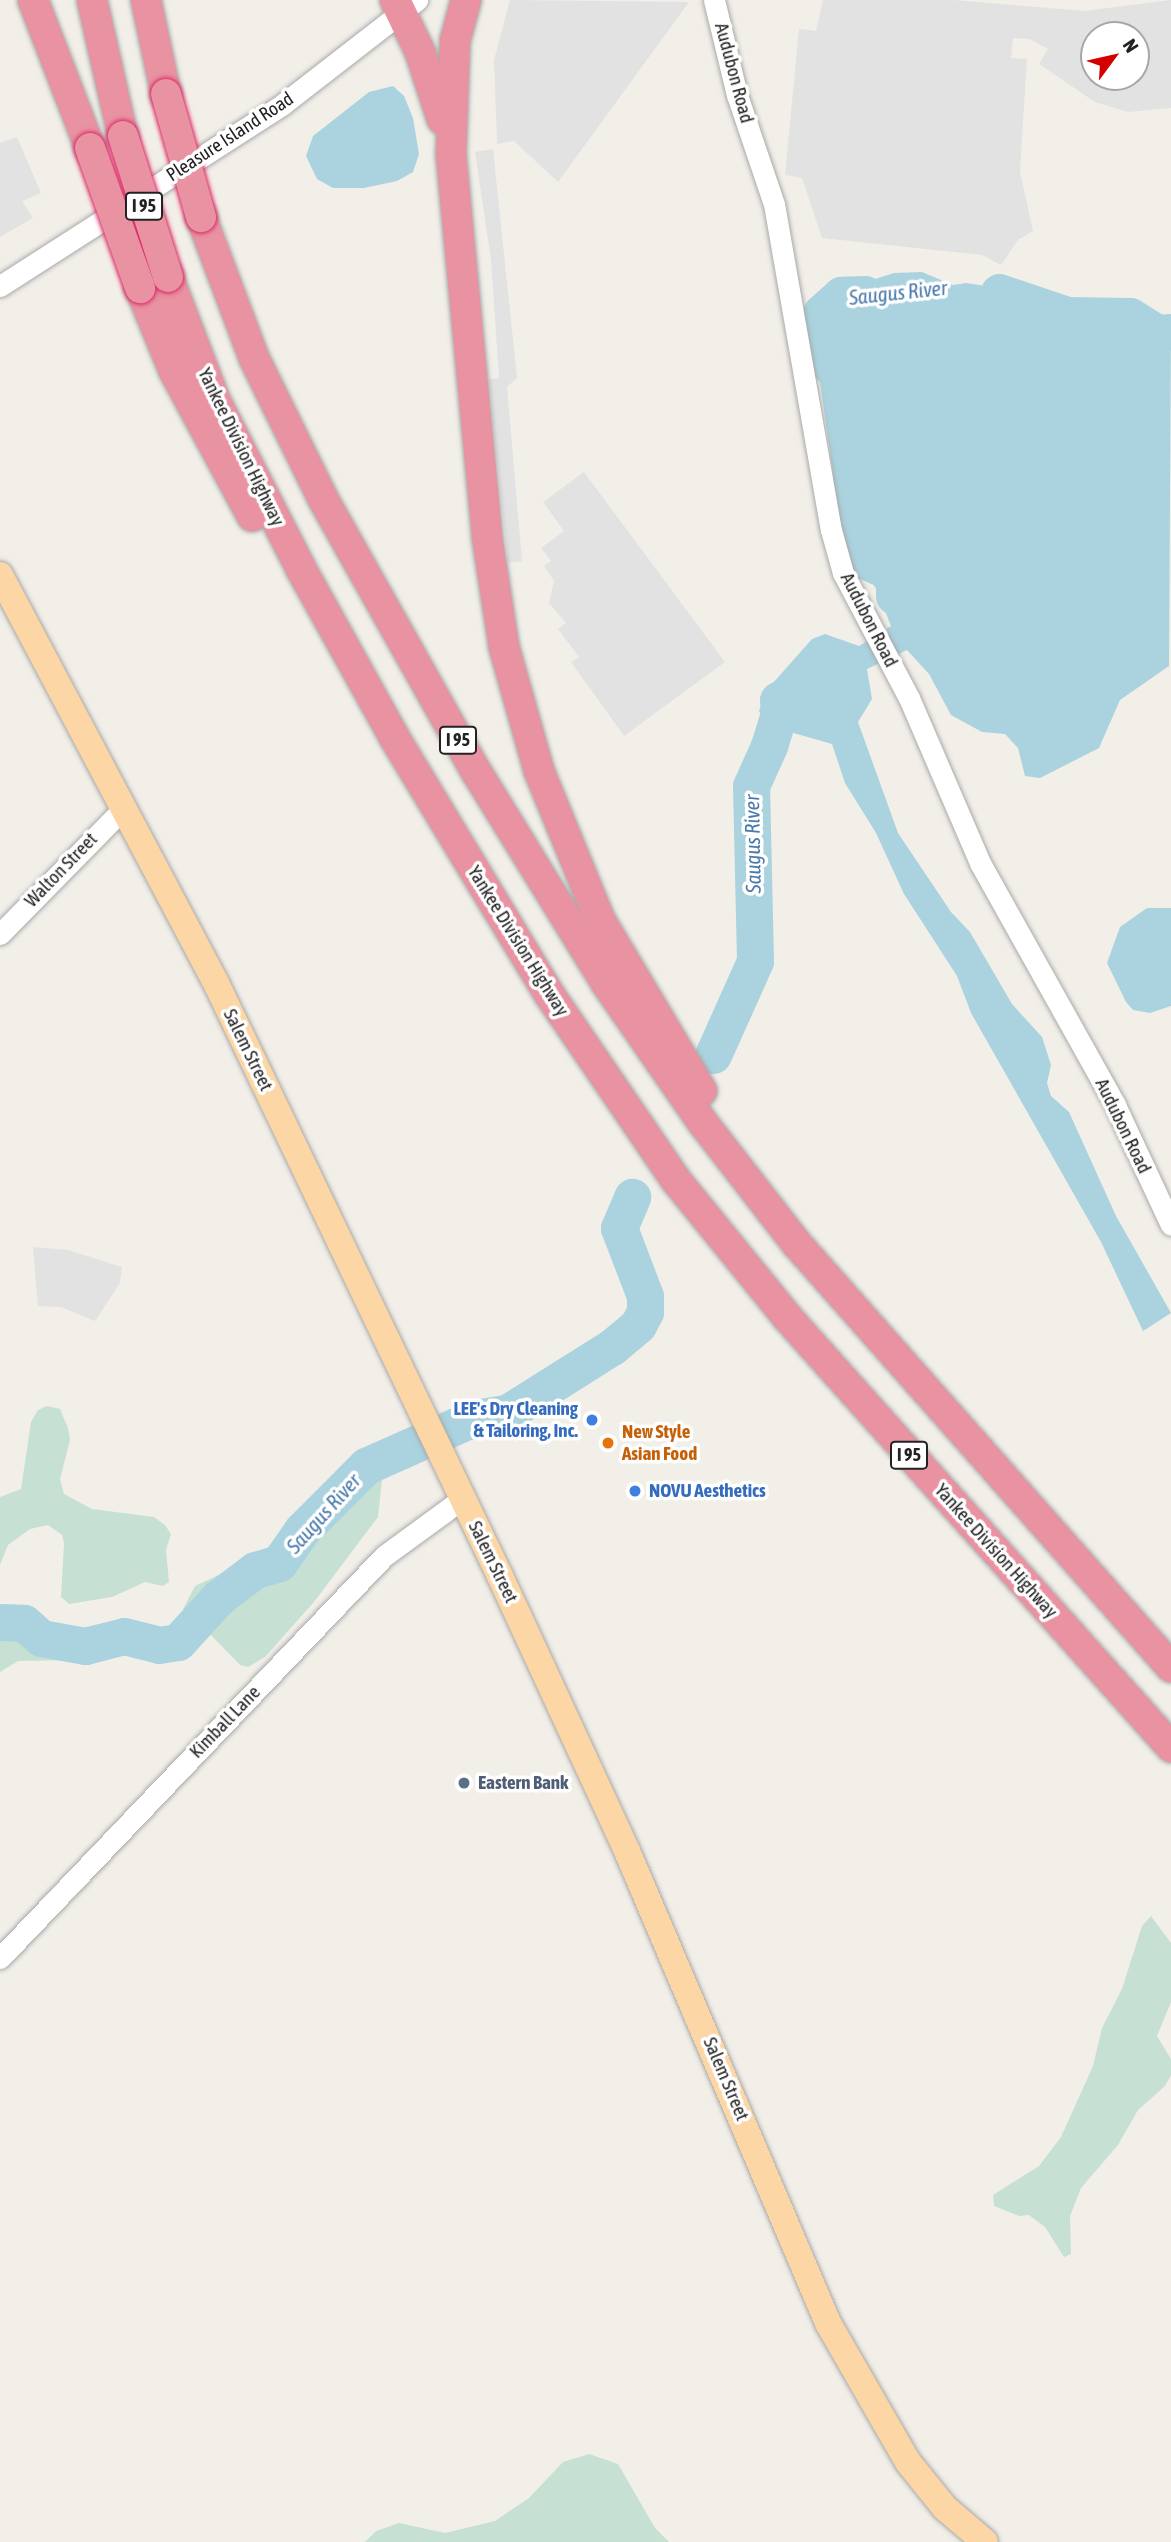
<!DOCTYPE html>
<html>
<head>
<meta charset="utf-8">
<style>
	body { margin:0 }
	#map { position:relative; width:1171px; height:2542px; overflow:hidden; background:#f2efe9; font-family:"Asap Condensed",sans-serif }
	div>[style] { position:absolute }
	.wetland>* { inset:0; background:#c6e0d4 }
	.parking>* { inset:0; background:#e2e2e2 }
	.water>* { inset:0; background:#aad3df }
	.river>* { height:37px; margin:-18.5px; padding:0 18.5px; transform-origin:18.5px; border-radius:18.5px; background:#aad3df }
	.roads { filter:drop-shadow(0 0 2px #a9a9a9) drop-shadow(0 0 2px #a9a9a9) }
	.minor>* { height:21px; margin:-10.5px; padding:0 10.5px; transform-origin:10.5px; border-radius:10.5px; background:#fff }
	.major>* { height:26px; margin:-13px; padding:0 13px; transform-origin:13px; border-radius:13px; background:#fcd6a4 }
	.highway>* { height:30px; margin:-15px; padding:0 15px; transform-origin:15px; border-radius:15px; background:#e892a2 }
	.bridges { filter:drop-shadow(0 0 2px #dc2a67) drop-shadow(0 0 2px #dc2a67) }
	.highway-bridge>* { height:30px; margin:-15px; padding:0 15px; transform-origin:15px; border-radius:15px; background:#e892a2 }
	.dots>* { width:19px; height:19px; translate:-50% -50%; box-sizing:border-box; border:4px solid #fff; border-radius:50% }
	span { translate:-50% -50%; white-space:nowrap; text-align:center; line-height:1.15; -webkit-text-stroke:7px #fff; paint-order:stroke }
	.shield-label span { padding:2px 5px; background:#fff; border:2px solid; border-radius:5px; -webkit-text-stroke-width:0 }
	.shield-label { font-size:18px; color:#222; font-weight:700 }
	.street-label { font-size:19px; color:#222 }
	.shop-label { font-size:19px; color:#366cbe; font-weight:700 }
	.right { translate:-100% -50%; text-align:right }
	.left { translate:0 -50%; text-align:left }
	.food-label { font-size:19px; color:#c56008; font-weight:700 }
	.service-label { font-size:19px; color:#4e5e75; font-weight:700 }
	.water-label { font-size:21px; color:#4a7aab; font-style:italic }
	.north { position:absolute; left:1080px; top:21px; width:70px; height:70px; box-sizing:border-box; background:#fff; border:2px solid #a7a7a7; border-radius:50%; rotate:57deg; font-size:19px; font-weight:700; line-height:28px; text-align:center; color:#222 }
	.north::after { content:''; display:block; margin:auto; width:24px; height:32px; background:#d40000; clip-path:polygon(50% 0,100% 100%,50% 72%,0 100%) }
</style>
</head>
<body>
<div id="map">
	<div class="wetland">
		<div style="clip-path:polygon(47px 1406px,60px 1409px,68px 1428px,70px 1440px,60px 1479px,64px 1494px,92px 1509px,154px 1517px,165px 1525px,171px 1534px,166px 1550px,169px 1582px,163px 1586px,145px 1582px,112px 1597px,69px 1604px,61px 1597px,64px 1543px,62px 1535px,48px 1525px,30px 1529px,8px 1545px,0 1565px,0 1497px,21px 1489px,31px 1422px,38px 1410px)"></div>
		<div style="clip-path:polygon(374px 1443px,393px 1473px,382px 1479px,378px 1517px,314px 1602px,265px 1657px,248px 1667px,240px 1665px,210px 1634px,192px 1629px,183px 1609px,195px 1586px,251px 1560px,302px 1522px,360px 1450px)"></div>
		<div style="clip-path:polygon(35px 1615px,79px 1641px,79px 1654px,72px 1660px,18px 1661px,0 1672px,0 1620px)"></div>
		<div style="clip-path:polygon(1151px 1916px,1171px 1943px,1171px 2002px,1157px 2036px,1171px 2059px,1171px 2075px,1165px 2086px,1138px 2110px,1118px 2145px,1081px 2188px,1070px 2216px,1071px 2254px,1064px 2257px,1045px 2227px,1029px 2215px,1019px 2216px,994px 2206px,993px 2195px,1039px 2166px,1061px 2137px,1093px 2066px,1102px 2028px,1122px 1989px,1142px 1926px)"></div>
		<div style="clip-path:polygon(589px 2454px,618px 2464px,655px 2528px,669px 2542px,365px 2542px,376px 2531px,399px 2523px,445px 2533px,495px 2521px,529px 2498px,563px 2462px)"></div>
	</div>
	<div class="parking">
		<div style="clip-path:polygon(510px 0,689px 2px,558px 182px,514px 141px,497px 144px,494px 60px)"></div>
		<div style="clip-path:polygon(evenodd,823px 0,954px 0,1084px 11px,1171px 0,1171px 108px,1128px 112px,1095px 102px,1039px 64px,1048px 49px,1030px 39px,1013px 38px,1011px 58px,1027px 59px,1020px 172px,1033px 231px,1018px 240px,1001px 265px,982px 255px,822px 238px,802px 178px,785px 175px,799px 29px,816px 31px,823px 0,1094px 35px,1136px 35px,1136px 77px,1094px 77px,1094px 35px)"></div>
		<div style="clip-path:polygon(17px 137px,41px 193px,22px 201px,33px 218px,0 237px,0 143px)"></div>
		<div style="clip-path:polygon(493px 149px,517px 378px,507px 387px,522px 561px,508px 563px,489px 379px,499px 378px,491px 260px,475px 152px)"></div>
		<div style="clip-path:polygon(584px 472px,725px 662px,624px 736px,571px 662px,579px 657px,558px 629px,566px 623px,549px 603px,554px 581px,544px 566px,551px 561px,541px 548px,564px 531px,543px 502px)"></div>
		<div style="clip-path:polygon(33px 1247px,68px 1250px,122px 1267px,120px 1283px,95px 1321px,61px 1307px,38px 1306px)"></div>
	</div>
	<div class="water">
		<div style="clip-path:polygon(393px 86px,404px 96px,413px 118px,419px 154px,413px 172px,397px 181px,364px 188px,333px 188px,317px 179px,306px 156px,313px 136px,369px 92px)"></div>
		<div style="clip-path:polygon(922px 272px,953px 285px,966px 283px,1040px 294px,1048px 311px,1072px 321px,1171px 325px,1169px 666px,1120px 700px,1099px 748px,1040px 778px,1025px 776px,1018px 748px,1005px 734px,982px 732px,951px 715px,929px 674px,907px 650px,867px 669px,872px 699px,858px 722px,898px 833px,951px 912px,970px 932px,1012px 1004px,1042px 1037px,1051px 1065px,1047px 1083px,1051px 1096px,1069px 1112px,1116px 1216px,1171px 1313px,1143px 1331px,1101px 1242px,971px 1013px,957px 976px,904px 894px,876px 833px,845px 783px,832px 744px,769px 726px,759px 711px,765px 692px,812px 639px,825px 634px,859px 646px,891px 626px,885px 611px,887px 596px,874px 580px,846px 497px,835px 432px,832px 362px,821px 311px,842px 289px,860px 290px,872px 280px,894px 273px)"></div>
		<div style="clip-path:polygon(1147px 908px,1171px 908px,1171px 1006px,1150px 1013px,1133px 1010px,1126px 1002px,1107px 963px,1120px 927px)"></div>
	</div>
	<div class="river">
		<div style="left:999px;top:292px;width:72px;rotate:18.7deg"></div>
		<div style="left:1067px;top:315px;width:63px;rotate:0.9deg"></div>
		<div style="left:1130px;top:316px;width:32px;rotate:32deg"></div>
		<div style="left:1157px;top:333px;width:14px;rotate:-4deg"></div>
		<div style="left:865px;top:294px;width:24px;rotate:178deg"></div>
		<div style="left:841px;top:295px;width:27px;rotate:138deg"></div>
		<div style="left:821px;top:313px;width:48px;rotate:85.2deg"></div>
		<div style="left:825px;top:361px;width:17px;rotate:45deg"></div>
		<div style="left:837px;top:373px;width:106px;rotate:81.9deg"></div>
		<div style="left:852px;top:478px;width:19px;rotate:108deg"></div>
		<div style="left:846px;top:496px;width:48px;rotate:84.1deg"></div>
		<div style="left:851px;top:544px;width:14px;rotate:65deg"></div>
		<div style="left:857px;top:557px;width:32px;rotate:24deg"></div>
		<div style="left:886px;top:570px;width:15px;rotate:58deg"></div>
		<div style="left:894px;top:583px;width:13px;rotate:90deg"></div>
		<div style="left:713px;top:1055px;width:103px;rotate:-65.9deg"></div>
		<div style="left:755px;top:961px;width:175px;rotate:-91.3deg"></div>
		<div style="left:751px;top:786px;width:44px;rotate:-65.8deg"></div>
		<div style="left:769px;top:746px;width:38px;rotate:-73deg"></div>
		<div style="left:780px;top:710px;width:10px;rotate:-101deg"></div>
		<div style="left:778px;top:700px;width:17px;rotate:-31deg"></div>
		<div style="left:0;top:1622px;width:24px;rotate:2deg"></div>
		<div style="left:24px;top:1623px;width:23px;rotate:41deg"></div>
		<div style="left:41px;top:1638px;width:45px;rotate:10.3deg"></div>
		<div style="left:85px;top:1646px;width:40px;rotate:-14.4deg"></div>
		<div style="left:124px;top:1636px;width:36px;rotate:14deg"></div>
		<div style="left:159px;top:1645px;width:19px;rotate:-9deg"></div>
		<div style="left:178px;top:1642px;width:59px;rotate:-47.7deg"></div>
		<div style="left:218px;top:1598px;width:46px;rotate:-37.1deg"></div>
		<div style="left:255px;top:1570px;width:25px;rotate:-16deg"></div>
		<div style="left:279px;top:1563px;width:40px;rotate:-55.1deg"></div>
		<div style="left:302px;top:1530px;width:91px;rotate:-45deg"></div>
		<div style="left:366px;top:1466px;width:118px;rotate:-24deg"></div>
		<div style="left:474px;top:1418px;width:33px;rotate:-9deg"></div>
		<div style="left:507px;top:1413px;width:124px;rotate:-32.2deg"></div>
		<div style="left:612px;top:1347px;width:34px;rotate:-40deg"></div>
		<div style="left:638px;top:1325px;width:15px;rotate:-62deg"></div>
		<div style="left:645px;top:1312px;width:16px;rotate:-90deg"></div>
		<div style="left:645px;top:1296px;width:73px;rotate:-110.9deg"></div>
		<div style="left:619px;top:1228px;width:34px;rotate:-67deg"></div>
	</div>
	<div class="roads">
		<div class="minor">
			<div style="left:714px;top:0;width:98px;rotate:76.4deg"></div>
			<div style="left:737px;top:95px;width:115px;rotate:71.3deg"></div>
			<div style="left:774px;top:204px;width:331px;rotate:80.1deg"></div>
			<div style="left:831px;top:530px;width:45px;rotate:74.4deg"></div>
			<div style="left:843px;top:573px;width:141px;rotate:62.2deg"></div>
			<div style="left:909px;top:698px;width:180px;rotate:66.7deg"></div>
			<div style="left:980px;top:863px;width:277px;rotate:60.8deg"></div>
			<div style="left:1115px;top:1105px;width:132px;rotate:65deg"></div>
			<div style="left:0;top:286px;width:336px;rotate:-32.7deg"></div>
			<div style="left:283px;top:104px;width:170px;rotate:-37.8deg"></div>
			<div style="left:0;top:934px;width:177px;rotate:-45.5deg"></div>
			<div style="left:0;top:1958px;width:556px;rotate:-46.31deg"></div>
			<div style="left:384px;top:1556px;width:97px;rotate:-36.2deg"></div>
		</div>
		<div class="major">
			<div style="left:0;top:575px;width:462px;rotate:62.1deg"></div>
			<div style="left:216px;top:983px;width:657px;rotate:64.41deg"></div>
			<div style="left:500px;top:1576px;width:303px;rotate:65.2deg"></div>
			<div style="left:627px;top:1851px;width:513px;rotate:66.93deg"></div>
			<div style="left:828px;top:2323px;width:160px;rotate:60.1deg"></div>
			<div style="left:908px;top:2462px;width:59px;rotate:51.2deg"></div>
			<div style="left:945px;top:2508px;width:52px;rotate:40.4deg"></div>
		</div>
		<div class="highway">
			<div style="left:33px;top:0;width:159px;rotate:68.9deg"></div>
			<div style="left:92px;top:0;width:139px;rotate:77.2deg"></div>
			<div style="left:146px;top:0;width:96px;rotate:78deg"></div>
			<div style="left:395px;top:0;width:58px;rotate:64.3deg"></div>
			<div style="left:420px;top:52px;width:71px;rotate:71.8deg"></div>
			<div style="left:466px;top:0;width:42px;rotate:105deg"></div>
			<div style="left:455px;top:41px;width:113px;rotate:92deg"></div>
			<div style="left:451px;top:154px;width:385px;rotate:84.6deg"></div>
			<div style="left:487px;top:537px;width:111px;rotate:81.2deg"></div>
			<div style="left:504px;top:647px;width:129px;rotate:74.2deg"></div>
			<div style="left:539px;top:771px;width:161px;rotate:67.7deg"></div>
			<div style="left:600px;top:920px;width:199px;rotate:59.2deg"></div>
			<div style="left:201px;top:217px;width:151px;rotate:69.4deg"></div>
			<div style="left:254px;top:358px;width:157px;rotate:63.9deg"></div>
			<div style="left:323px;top:499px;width:314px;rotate:60.7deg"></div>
			<div style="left:477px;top:773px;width:246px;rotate:58.4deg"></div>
			<div style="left:606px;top:983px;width:170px;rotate:55.3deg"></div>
			<div style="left:703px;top:1123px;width:153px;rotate:52.2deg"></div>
			<div style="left:797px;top:1244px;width:565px;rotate:48.52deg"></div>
			<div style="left:168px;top:277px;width:132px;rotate:69.1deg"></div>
			<div style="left:215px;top:400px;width:190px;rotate:63deg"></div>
			<div style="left:301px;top:569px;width:192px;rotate:61deg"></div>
			<div style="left:394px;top:737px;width:300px;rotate:58.9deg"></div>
			<div style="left:549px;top:994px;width:224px;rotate:55.7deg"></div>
			<div style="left:675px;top:1179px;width:178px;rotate:50.9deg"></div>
			<div style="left:787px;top:1317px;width:577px;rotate:48.23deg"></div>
			<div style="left:140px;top:288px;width:90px;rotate:67.7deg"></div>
			<div style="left:174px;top:371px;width:165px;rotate:61.7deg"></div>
		</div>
	</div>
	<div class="bridges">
		<div class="highway-bridge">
			<div style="left:166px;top:94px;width:128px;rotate:74.1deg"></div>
			<div style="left:123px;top:136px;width:148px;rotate:72.3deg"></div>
			<div style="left:90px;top:148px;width:149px;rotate:70.3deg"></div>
		</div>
	</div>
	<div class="dots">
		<div style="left:592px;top:1420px;background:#3f7fe0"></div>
		<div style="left:608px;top:1443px;background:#e8710a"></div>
		<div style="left:635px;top:1491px;background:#3f7fe0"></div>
		<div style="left:464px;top:1783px;background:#5c6f8a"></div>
	</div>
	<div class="shield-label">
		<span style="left:144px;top:206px">I 95</span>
		<span style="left:458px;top:740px">I 95</span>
		<span style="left:909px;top:1455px">I 95</span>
	</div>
	<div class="street-label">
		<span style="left:734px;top:73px;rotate:75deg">Audubon Road</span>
		<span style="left:230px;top:137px;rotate:-33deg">Pleasure Island Road</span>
		<span style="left:241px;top:447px;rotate:64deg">Yankee Division Highway</span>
		<span style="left:869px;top:620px;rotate:63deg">Audubon Road</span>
		<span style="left:61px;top:870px;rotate:-46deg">Walton Street</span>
		<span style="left:518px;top:941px;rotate:58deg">Yankee Division Highway</span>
		<span style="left:248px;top:1050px;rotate:64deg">Salem Street</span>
		<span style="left:1123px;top:1126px;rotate:64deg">Audubon Road</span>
		<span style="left:996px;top:1551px;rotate:48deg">Yankee Division Highway</span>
		<span style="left:493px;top:1562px;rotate:64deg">Salem Street</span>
		<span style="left:225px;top:1722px;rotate:-46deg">Kimball Lane</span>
		<span style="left:726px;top:2079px;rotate:67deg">Salem Street</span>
	</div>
	<div class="shop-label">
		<span class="right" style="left:578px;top:1420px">LEE's Dry Cleaning<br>&amp; Tailoring, Inc.</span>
		<span class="left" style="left:649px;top:1491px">NOVU Aesthetics</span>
	</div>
	<div class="food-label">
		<span class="left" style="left:622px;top:1443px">New Style<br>Asian Food</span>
	</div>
	<div class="service-label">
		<span class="left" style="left:478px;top:1783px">Eastern Bank</span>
	</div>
	<div class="water-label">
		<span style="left:898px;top:292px;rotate:-6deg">Saugus River</span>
		<span style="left:752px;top:844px;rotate:-91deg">Saugus River</span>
		<span style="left:323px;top:1513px;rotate:-48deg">Saugus River</span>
	</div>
	<div class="north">N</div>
</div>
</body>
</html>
